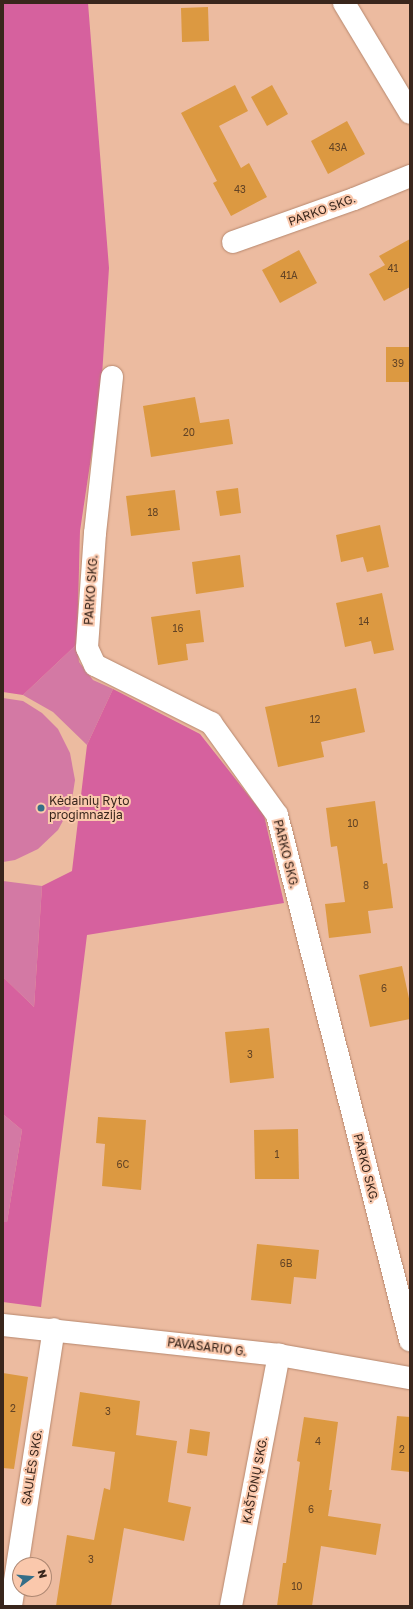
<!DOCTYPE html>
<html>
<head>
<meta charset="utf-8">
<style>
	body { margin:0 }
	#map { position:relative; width:413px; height:1609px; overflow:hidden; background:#ecbba0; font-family:"Golos Text",sans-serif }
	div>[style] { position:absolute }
	.green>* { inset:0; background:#d379a4 }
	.forest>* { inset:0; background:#d6619e }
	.building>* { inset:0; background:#dc9941 }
	.roads { filter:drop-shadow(0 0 1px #b7886e) drop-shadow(0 0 1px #b7886e) }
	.minor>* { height:22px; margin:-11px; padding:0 11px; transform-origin:11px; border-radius:11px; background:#fff }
	.dots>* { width:11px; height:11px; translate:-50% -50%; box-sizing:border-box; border:2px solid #fac8ac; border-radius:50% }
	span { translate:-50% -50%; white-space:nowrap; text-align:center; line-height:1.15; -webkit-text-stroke:4px #fac8ac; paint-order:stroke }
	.number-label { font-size:10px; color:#624325 }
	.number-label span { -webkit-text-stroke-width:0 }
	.street-label { font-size:12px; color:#39261c }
	.poi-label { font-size:12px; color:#39261c }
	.left { translate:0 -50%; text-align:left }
	.frame { position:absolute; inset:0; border:4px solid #39261c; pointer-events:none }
	.north { position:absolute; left:12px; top:1557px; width:40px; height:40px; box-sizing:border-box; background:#fac8ac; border:1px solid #ad8772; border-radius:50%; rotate:74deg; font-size:11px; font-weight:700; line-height:16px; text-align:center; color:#39261c }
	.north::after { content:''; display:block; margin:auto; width:14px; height:18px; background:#356e88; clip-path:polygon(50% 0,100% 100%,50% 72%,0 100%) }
</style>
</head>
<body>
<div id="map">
	<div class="green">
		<div style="clip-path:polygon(77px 644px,79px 662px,93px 680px,113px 689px,87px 745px,53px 712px,23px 695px)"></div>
		<div style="clip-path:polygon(3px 698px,23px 701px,42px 713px,58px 729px,70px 753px,75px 780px,71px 806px,58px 830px,38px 849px,15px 860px,3px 862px)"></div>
		<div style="clip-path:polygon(3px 881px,42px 886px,34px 1007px,3px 977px)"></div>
		<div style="clip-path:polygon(3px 1108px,4px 1115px,22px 1130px,7px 1222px,3px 1222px)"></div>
	</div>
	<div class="forest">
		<div style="clip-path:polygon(3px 3px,88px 3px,109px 268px,101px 391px,80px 531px,77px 644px,23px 695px,3px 692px)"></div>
		<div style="clip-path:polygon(113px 689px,200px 734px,264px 815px,284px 903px,87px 935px,41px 1307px,3px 1302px,3px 1222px,7px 1222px,22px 1130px,4px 1115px,3px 1108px,3px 977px,34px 1007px,42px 886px,72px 871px,87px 745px)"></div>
	</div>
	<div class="building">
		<div style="clip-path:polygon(208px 7px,209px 41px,182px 42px,181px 8px)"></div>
		<div style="clip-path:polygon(235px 85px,248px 111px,219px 126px,241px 168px,249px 163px,267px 197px,231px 216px,213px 183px,217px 181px,181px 113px)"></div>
		<div style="clip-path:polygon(272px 85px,288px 114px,267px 126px,251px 97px)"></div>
		<div style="clip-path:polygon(347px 121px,365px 154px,328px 174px,311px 141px)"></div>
		<div style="clip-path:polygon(410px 239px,410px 287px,384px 301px,369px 274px,385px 265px,379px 256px)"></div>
		<div style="clip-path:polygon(299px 250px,317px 283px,280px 303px,262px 270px)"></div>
		<div style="clip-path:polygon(386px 347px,410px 347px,410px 382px,386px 382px)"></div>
		<div style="clip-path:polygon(195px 397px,200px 423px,229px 419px,233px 444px,151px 457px,143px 406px)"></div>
		<div style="clip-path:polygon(238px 488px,241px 513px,220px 516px,216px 491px)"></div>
		<div style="clip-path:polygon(175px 490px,180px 530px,131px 536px,126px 496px)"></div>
		<div style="clip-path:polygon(380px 525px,389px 567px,367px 572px,363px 557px,341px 562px,336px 535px)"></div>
		<div style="clip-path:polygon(240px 555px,244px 587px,196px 594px,192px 562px)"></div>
		<div style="clip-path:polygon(382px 593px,394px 650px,374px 654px,371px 641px,345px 647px,336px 603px)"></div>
		<div style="clip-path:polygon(200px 610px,204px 642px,186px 644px,188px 660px,158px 665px,151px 617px)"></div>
		<div style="clip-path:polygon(356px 688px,365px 732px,321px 742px,324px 757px,278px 767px,265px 707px)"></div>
		<div style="clip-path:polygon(375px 801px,383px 864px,387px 863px,393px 908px,368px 911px,371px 933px,329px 938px,325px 904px,345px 902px,337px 846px,331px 847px,326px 808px)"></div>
		<div style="clip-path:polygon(402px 966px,410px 1003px,410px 1019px,370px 1027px,359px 975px)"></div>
		<div style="clip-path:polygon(269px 1028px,274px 1078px,230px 1083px,225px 1032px)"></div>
		<div style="clip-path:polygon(98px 1117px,146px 1120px,141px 1190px,102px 1186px,105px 1144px,96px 1143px)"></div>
		<div style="clip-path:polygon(298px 1129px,299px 1179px,255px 1179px,254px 1130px)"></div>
		<div style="clip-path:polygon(257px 1244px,319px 1250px,316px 1279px,294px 1277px,291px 1304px,251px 1300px)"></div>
		<div style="clip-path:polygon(3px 1373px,28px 1377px,14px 1469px,3px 1468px)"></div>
		<div style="clip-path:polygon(80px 1392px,140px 1401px,136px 1435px,177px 1441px,168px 1502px,191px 1507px,184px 1541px,124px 1528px,111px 1606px,56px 1606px,67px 1535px,94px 1540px,104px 1488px,110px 1490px,115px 1452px,72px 1446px)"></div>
		<div style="clip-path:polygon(397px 1416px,410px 1417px,410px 1472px,391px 1470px)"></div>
		<div style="clip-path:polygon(304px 1417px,338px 1422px,329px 1490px,332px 1490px,328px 1516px,381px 1524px,376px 1555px,321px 1546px,312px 1606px,277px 1606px,283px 1563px,286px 1563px,300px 1462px,297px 1461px)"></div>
		<div style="clip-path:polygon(190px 1429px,210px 1432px,207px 1456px,187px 1453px)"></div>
	</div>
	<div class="roads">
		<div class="minor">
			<div style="left:344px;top:3px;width:128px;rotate:59deg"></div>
			<div style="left:233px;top:242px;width:128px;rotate:-19.6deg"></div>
			<div style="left:354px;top:199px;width:61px;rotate:-22.3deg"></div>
			<div style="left:112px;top:377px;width:157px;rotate:96.2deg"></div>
			<div style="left:95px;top:533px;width:115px;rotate:94deg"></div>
			<div style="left:87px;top:648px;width:19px;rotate:65deg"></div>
			<div style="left:95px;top:665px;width:130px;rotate:26.6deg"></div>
			<div style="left:211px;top:723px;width:113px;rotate:54.3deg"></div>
			<div style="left:277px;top:815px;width:542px;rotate:75.78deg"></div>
			<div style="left:3px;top:1325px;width:278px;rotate:6.2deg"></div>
			<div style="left:279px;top:1355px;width:133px;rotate:10deg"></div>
			<div style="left:11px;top:1606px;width:280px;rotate:-81.2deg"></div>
			<div style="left:231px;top:1606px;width:256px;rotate:-79.2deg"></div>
		</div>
	</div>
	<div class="dots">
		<div style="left:41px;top:808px;background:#356e88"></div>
	</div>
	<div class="number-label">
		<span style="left:338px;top:148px">43A</span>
		<span style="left:240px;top:190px">43</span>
		<span style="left:393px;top:269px">41</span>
		<span style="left:289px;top:276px">41A</span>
		<span style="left:398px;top:364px">39</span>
		<span style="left:189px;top:433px">20</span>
		<span style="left:153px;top:513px">18</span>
		<span style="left:364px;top:622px">14</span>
		<span style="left:178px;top:629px">16</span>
		<span style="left:315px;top:720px">12</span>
		<span style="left:353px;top:824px">10</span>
		<span style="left:366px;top:886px">8</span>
		<span style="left:384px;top:989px">6</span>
		<span style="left:250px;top:1055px">3</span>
		<span style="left:277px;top:1155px">1</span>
		<span style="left:123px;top:1165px">6C</span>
		<span style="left:286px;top:1264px">6B</span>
		<span style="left:13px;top:1409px">2</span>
		<span style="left:108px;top:1412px">3</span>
		<span style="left:318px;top:1442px">4</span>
		<span style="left:402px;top:1450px">2</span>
		<span style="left:311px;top:1510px">6</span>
		<span style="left:91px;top:1560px">3</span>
		<span style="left:297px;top:1587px">10</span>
	</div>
	<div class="street-label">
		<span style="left:322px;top:210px;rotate:-20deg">PARKO SKG.</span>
		<span style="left:91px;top:590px;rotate:-86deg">PARKO SKG.</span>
		<span style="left:286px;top:854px;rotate:76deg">PARKO SKG.</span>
		<span style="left:366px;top:1168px;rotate:76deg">PARKO SKG.</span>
		<span style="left:207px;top:1347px;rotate:7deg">PAVASARIO G.</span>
		<span style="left:32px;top:1467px;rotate:-81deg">SAULĖS SKG.</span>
		<span style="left:255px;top:1480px;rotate:-79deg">KAŠTONŲ SKG.</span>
	</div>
	<div class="poi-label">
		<span class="left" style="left:49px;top:808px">Kėdainių Ryto<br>progimnazija</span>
	</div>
	<div class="frame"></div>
	<div class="north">N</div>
</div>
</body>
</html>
